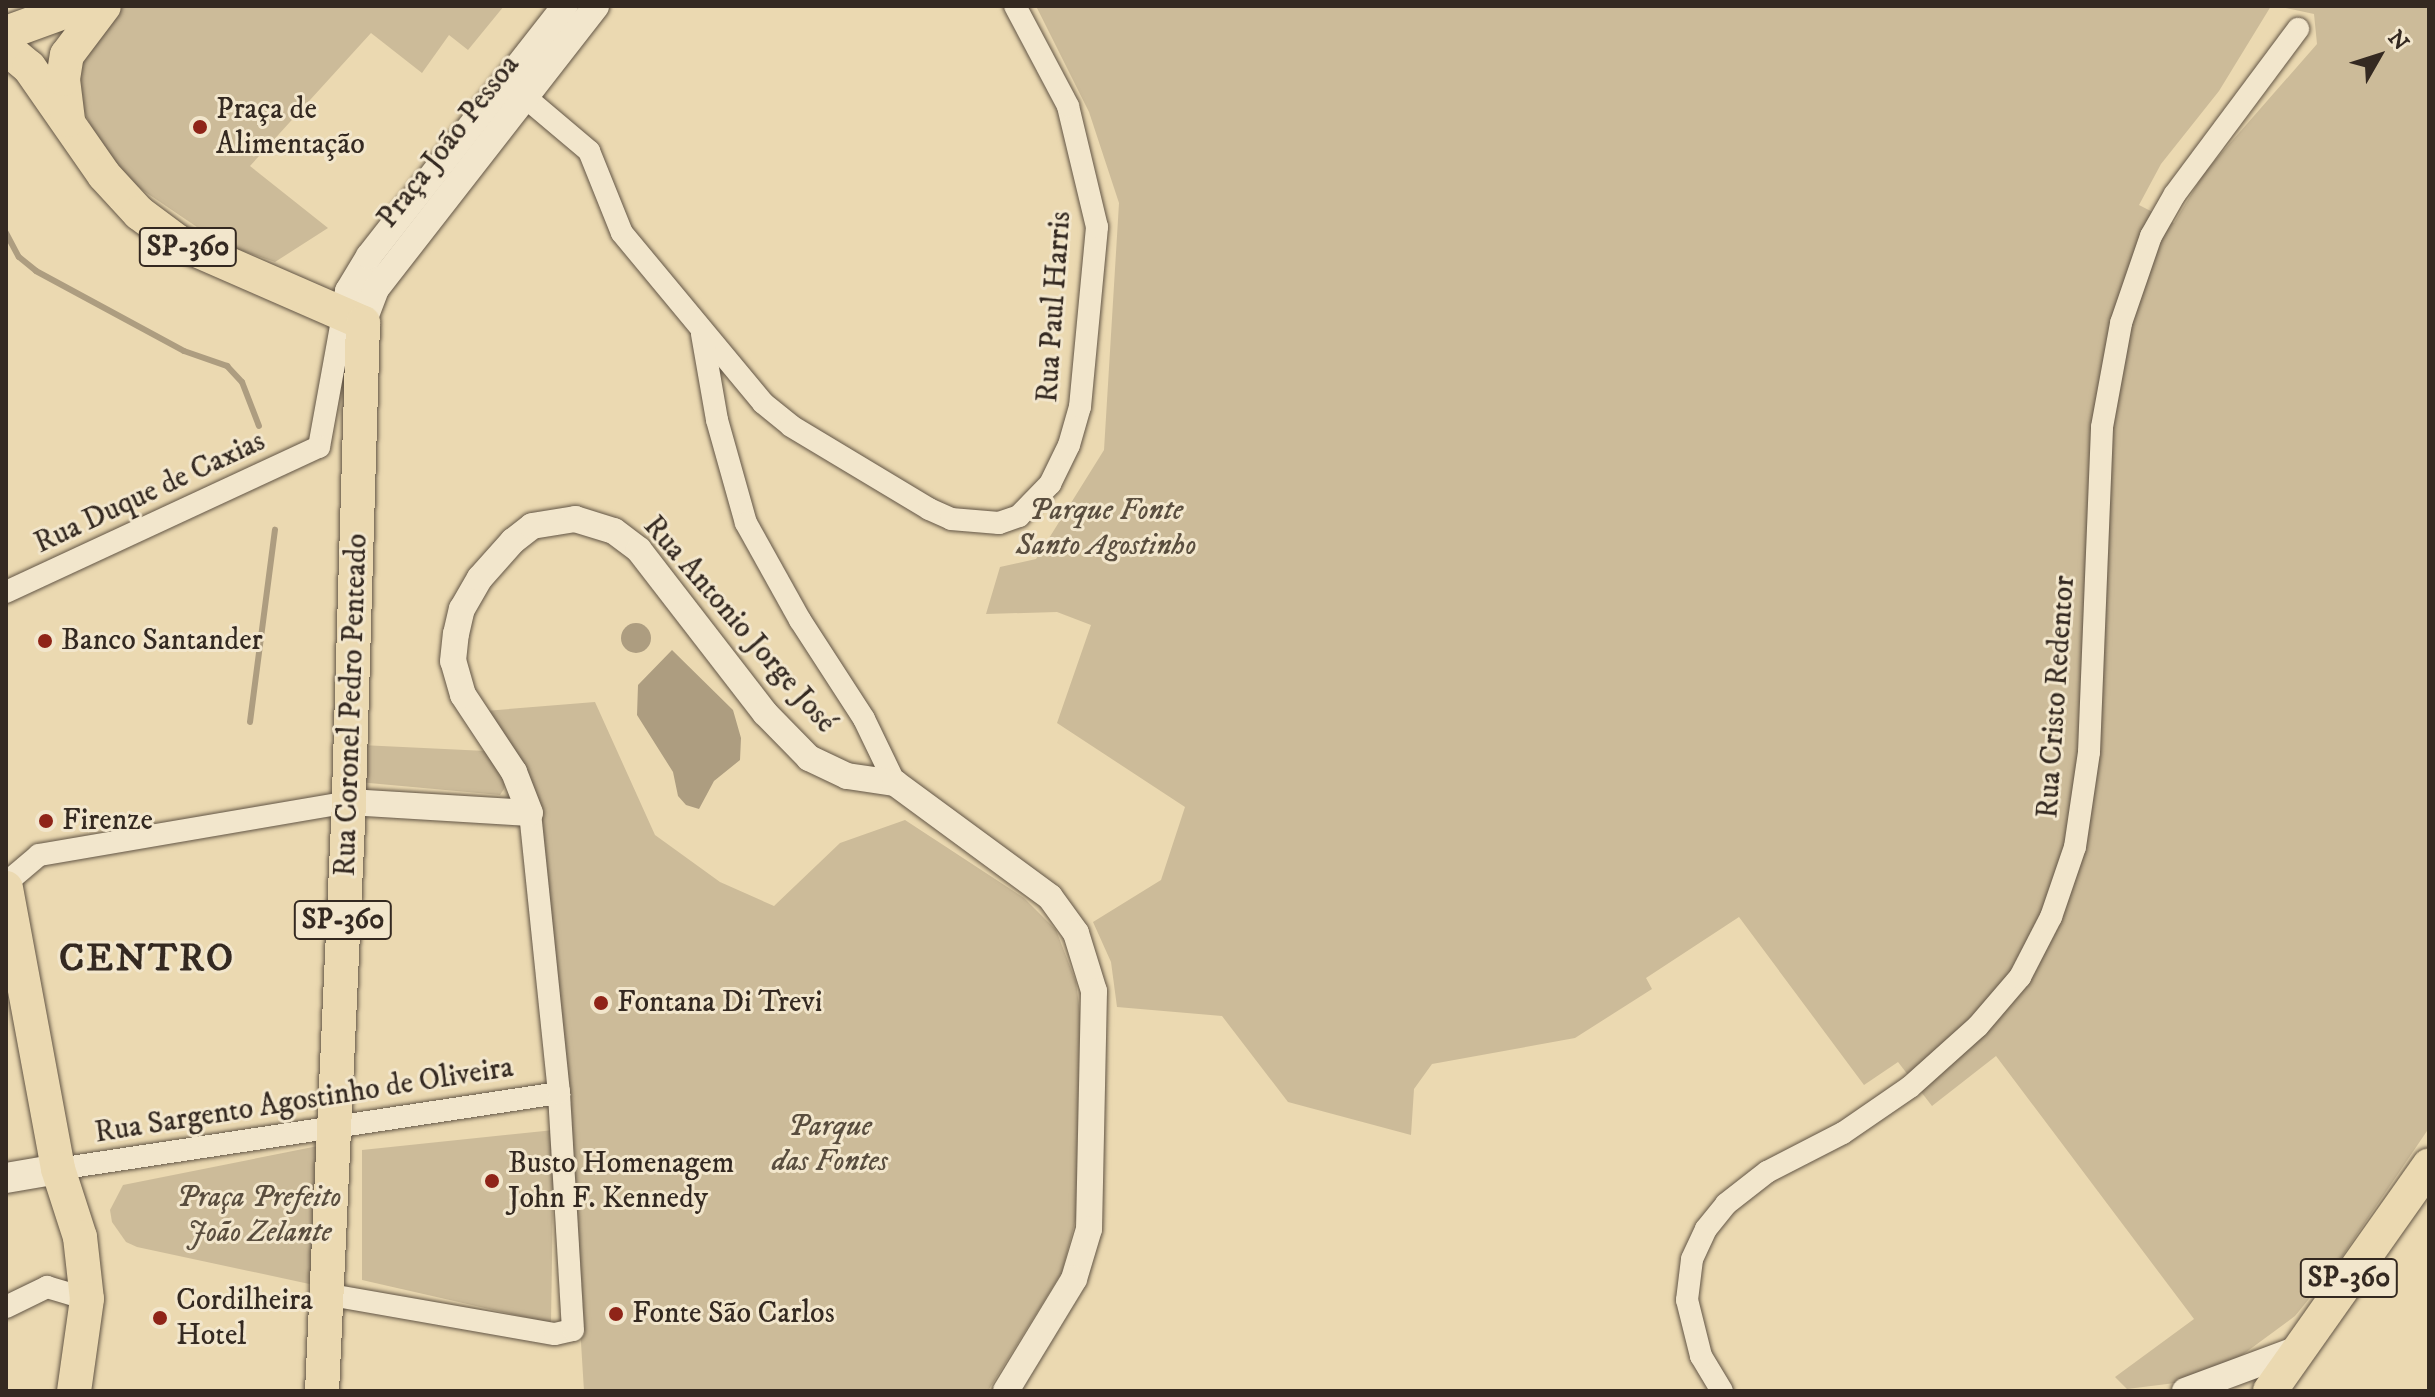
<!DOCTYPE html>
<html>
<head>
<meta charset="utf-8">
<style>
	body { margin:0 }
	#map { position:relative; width:2435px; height:1397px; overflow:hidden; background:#ebd9b1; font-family:"IM FELL DW Pica",serif }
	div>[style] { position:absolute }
	.green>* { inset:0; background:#cb9 }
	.water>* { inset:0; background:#ad9d80 }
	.round { border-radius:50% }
	.stream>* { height:6px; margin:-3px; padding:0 3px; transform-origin:3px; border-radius:3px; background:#ad9d80 }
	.roads { filter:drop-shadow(0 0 2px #625545) drop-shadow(0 0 2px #625545) }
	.minor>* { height:22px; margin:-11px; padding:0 11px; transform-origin:11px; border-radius:11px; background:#f2e6cc }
	.tertiary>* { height:26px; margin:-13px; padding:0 13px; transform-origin:13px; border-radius:13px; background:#f2e6cc }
	.secondary>* { height:30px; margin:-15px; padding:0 15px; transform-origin:15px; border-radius:15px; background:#f2e6cc }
	.primary>* { height:34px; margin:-17px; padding:0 17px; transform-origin:17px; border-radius:17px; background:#ebd9b1 }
	.dots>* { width:22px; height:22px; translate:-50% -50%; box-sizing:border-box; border:4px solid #f2e6cc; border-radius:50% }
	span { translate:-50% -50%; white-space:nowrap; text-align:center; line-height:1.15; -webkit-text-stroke:6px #f2e6cc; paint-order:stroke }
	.shield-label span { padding:2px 6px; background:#f2e6cc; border:2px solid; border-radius:6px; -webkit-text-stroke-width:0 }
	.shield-label { font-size:28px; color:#342921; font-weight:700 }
	.poi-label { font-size:30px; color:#342921 }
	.left { translate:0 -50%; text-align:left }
	.street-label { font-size:30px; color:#342921 }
	.park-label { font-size:30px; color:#5a4e3f; font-style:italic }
	.district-label { font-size:38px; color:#342921; font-weight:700; letter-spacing:2px }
	.frame { position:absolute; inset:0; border:8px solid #342921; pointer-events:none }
	.north { position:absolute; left:2339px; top:16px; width:80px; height:80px; -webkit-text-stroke:6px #f2e6cc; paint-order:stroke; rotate:51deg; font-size:22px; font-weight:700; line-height:32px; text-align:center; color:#342921 }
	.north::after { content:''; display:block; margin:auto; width:28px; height:36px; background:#342921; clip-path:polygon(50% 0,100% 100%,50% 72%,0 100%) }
</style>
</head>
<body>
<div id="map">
	<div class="green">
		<div style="clip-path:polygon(124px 6px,504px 6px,468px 50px,449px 35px,422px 73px,371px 33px,250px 166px,328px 228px,275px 262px,222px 244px,135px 185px,105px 155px,80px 103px,77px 80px,80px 56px)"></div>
		<div style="clip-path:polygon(1036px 6px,2271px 6px,2219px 91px,2161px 164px,2139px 205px,2174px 223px,2204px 173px,2317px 44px,2314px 14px,2277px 6px,2429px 6px,2429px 1128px,2335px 1267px,2295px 1316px,2234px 1361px,2183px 1382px,2127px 1389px,2115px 1377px,2194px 1319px,1996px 1056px,1932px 1106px,1898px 1062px,1864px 1085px,1739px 917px,1646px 978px,1652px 989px,1575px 1038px,1432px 1064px,1414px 1089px,1411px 1135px,1288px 1102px,1222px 1016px,1117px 1007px,1111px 962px,1093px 922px,1161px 880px,1185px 807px,1057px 723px,1091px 625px,1057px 612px,986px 614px,1000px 567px,1036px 559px,1104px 450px,1119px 203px,1089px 112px)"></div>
		<div style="clip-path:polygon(595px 702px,655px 835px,720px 882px,774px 906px,840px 843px,905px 820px,1024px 898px,1056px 930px,1076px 982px,1080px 1013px,1076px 1218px,1062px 1272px,988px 1391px,584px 1391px,567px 1116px,537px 818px,485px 711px)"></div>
		<div style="clip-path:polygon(361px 745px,486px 751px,506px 775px,504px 789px,500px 795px,358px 782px)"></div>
		<div style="clip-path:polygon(554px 1130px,551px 1323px,362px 1280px,362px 1150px)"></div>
		<div style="clip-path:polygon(318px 1146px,314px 1285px,137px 1247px,126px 1242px,112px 1222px,110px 1210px,123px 1185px)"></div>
	</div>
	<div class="water">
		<div class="round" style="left:621px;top:623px;width:30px;height:30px"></div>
		<div style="clip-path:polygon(672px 650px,733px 710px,741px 738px,740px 760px,714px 781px,699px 809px,686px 805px,678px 796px,673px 772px,637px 715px,638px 685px)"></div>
	</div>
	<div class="stream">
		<div style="left:6px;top:233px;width:27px;rotate:62deg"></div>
		<div style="left:19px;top:257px;width:22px;rotate:39deg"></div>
		<div style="left:36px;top:271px;width:168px;rotate:28.4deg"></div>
		<div style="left:184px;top:351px;width:46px;rotate:19.2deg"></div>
		<div style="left:227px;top:366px;width:22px;rotate:47deg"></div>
		<div style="left:242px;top:382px;width:47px;rotate:68.9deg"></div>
		<div style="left:250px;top:722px;width:194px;rotate:-82.6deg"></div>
	</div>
	<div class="roads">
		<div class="minor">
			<div style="left:512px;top:86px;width:101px;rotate:40.2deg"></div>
			<div style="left:589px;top:151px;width:88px;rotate:68.1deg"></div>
			<div style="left:622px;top:233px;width:221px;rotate:50.3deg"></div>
			<div style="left:763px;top:403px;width:36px;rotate:39deg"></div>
			<div style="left:791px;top:426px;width:161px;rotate:31deg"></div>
			<div style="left:929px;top:509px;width:24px;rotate:24deg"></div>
			<div style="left:951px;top:519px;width:48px;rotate:4.8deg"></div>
			<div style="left:999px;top:523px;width:21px;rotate:-19deg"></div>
			<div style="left:1019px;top:516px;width:45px;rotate:-45.9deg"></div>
			<div style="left:1050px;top:484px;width:43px;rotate:-64deg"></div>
			<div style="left:1069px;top:445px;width:40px;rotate:-74deg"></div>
			<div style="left:1080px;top:407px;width:181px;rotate:-84.6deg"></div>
			<div style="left:1097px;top:227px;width:124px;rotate:-103.5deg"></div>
			<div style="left:1068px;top:106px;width:113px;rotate:-117.9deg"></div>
			<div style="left:702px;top:334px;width:87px;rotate:80.1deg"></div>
			<div style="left:717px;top:420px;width:107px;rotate:74.3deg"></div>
			<div style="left:746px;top:523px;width:111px;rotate:60.9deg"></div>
			<div style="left:800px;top:620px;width:118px;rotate:57.1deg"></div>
			<div style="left:864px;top:719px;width:71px;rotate:64.2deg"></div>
			<div style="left:319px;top:447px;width:134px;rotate:-79.7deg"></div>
			<div style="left:6px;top:592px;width:345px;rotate:-24.9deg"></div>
			<div style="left:6px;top:883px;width:43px;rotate:-40.3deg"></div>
			<div style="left:39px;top:855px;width:314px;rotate:-9.7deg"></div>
			<div style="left:58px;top:1169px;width:507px;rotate:-8.63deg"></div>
			<div style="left:325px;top:1294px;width:233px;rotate:9.9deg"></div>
			<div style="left:555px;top:1334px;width:18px;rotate:-13deg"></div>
			<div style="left:573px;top:1330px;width:237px;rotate:-93.4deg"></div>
			<div style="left:559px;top:1093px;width:281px;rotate:-95.9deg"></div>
			<div style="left:6px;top:1307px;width:46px;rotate:-26deg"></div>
			<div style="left:47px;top:1287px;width:42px;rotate:16.7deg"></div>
			<div style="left:1722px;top:1391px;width:41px;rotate:-121deg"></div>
			<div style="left:1701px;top:1356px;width:58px;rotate:-104deg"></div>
			<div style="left:1687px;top:1300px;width:41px;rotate:-83deg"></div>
			<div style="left:1692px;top:1259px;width:33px;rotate:-65deg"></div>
			<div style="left:1706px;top:1229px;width:32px;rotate:-51deg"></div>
			<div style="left:1726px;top:1204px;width:52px;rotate:-38deg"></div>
			<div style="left:1767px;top:1172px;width:85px;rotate:-27.2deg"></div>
			<div style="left:1843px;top:1133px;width:81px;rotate:-34.5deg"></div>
			<div style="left:1910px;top:1087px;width:91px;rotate:-41.9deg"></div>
			<div style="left:1978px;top:1026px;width:65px;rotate:-49.4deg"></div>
			<div style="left:2020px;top:977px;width:68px;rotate:-62.7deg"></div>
			<div style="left:2051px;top:917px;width:74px;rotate:-71.1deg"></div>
			<div style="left:2075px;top:847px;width:96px;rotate:-81.6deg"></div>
			<div style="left:2089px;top:752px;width:325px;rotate:-87.7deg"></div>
			<div style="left:2102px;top:427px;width:106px;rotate:-79.6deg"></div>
			<div style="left:2121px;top:323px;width:92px;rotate:-71deg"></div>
			<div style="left:2151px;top:236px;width:48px;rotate:-60.3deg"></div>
			<div style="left:2175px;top:194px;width:206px;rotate:-53.3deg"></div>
		</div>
		<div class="tertiary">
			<div style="left:343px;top:315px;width:25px;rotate:-78deg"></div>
			<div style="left:348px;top:291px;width:41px;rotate:-59deg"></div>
			<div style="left:369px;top:256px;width:318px;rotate:-51.9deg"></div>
			<div style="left:363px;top:323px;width:36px;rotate:-69deg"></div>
			<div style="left:376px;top:289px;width:358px;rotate:-52.1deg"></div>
			<div style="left:349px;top:802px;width:181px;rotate:3.5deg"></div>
			<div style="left:530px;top:813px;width:44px;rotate:-111.3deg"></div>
			<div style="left:514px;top:772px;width:92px;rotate:-123.5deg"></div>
			<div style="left:463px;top:695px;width:35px;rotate:-106deg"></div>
			<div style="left:453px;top:661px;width:27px;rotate:-84deg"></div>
			<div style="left:456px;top:634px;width:26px;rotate:-77deg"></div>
			<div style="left:462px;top:609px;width:36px;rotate:-60deg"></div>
			<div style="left:480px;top:578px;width:50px;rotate:-48.3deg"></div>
			<div style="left:513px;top:541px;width:24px;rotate:-38deg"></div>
			<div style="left:532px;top:526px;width:44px;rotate:-9.2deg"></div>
			<div style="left:575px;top:519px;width:41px;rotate:17.1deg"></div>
			<div style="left:614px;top:531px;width:31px;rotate:37deg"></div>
			<div style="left:639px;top:550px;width:206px;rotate:52.3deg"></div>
			<div style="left:765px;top:713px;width:63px;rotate:45.6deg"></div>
			<div style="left:809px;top:758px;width:42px;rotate:25.3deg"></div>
			<div style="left:847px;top:776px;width:49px;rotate:8.3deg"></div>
			<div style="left:895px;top:783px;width:192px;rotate:36.3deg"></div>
			<div style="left:1050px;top:897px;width:44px;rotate:54.2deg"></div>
			<div style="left:1076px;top:933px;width:61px;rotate:72.8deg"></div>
			<div style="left:1094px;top:991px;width:238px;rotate:91.2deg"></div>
			<div style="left:1089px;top:1229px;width:52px;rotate:106.7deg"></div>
			<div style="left:1074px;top:1279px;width:131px;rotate:121.3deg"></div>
			<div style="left:2185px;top:1391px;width:121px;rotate:-20.4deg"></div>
		</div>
		<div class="secondary">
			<div style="left:6px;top:1178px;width:53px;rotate:-9.8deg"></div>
		</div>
		<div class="primary">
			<div style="left:6px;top:33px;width:79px;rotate:-20deg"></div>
			<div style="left:6px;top:48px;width:30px;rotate:40deg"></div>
			<div style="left:29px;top:67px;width:131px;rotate:55.2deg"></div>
			<div style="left:104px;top:175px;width:52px;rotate:47.4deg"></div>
			<div style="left:139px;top:213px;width:49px;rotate:36.6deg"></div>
			<div style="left:178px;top:242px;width:202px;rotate:23.6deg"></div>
			<div style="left:363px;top:323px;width:479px;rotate:91.7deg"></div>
			<div style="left:349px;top:802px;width:590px;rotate:92.62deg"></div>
			<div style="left:68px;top:120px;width:41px;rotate:-97deg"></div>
			<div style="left:63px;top:79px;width:24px;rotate:-81deg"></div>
			<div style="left:67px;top:55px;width:61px;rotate:-52.9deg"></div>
			<div style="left:6px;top:888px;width:286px;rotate:79.5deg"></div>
			<div style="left:58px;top:1169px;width:71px;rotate:72.1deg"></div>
			<div style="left:80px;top:1237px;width:62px;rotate:83.6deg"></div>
			<div style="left:87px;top:1299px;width:93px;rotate:98deg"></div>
			<div style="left:2270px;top:1391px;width:276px;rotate:-54.8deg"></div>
		</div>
	</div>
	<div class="dots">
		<div style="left:200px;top:127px;background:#8f2418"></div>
		<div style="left:45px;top:641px;background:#8f2418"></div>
		<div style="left:46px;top:821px;background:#8f2418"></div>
		<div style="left:601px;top:1003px;background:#8f2418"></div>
		<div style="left:492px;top:1181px;background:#8f2418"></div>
		<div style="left:616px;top:1314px;background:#8f2418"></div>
		<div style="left:160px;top:1318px;background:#8f2418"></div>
	</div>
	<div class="shield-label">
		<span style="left:188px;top:247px">SP-360</span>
		<span style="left:343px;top:920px">SP-360</span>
		<span style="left:2349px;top:1278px">SP-360</span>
	</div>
	<div class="poi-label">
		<span class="left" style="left:216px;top:127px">Praça de<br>Alimentação</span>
		<span class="left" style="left:61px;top:641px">Banco Santander</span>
		<span class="left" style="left:62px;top:821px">Firenze</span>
		<span class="left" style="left:617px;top:1003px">Fontana Di Trevi</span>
		<span class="left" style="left:508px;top:1181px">Busto Homenagem<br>John F. Kennedy</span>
		<span class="left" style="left:176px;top:1318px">Cordilheira<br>Hotel</span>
		<span class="left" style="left:632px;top:1314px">Fonte São Carlos</span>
	</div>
	<div class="street-label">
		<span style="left:449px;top:142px;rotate:-52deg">Praça João Pessoa</span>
		<span style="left:1055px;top:307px;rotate:-86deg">Rua Paul Harris</span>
		<span style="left:150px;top:493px;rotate:-25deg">Rua Duque de Caxias</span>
		<span style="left:739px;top:625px;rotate:49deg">Rua Antonio Jorge José</span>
		<span style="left:2057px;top:697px;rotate:-86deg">Rua Cristo Redentor</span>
		<span style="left:352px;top:705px;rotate:-88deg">Rua Coronel Pedro Penteado</span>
		<span style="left:304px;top:1101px;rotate:-9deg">Rua Sargento Agostinho de Oliveira</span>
	</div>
	<div class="park-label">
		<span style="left:1106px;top:528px">Parque Fonte<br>Santo Agostinho</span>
		<span style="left:830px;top:1144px">Parque<br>das Fontes</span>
		<span style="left:259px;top:1215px">Praça Prefeito<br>João Zelante</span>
	</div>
	<div class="district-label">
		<span style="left:147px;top:960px">CENTRO</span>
	</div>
	<div class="frame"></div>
	<div class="north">N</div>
</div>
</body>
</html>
